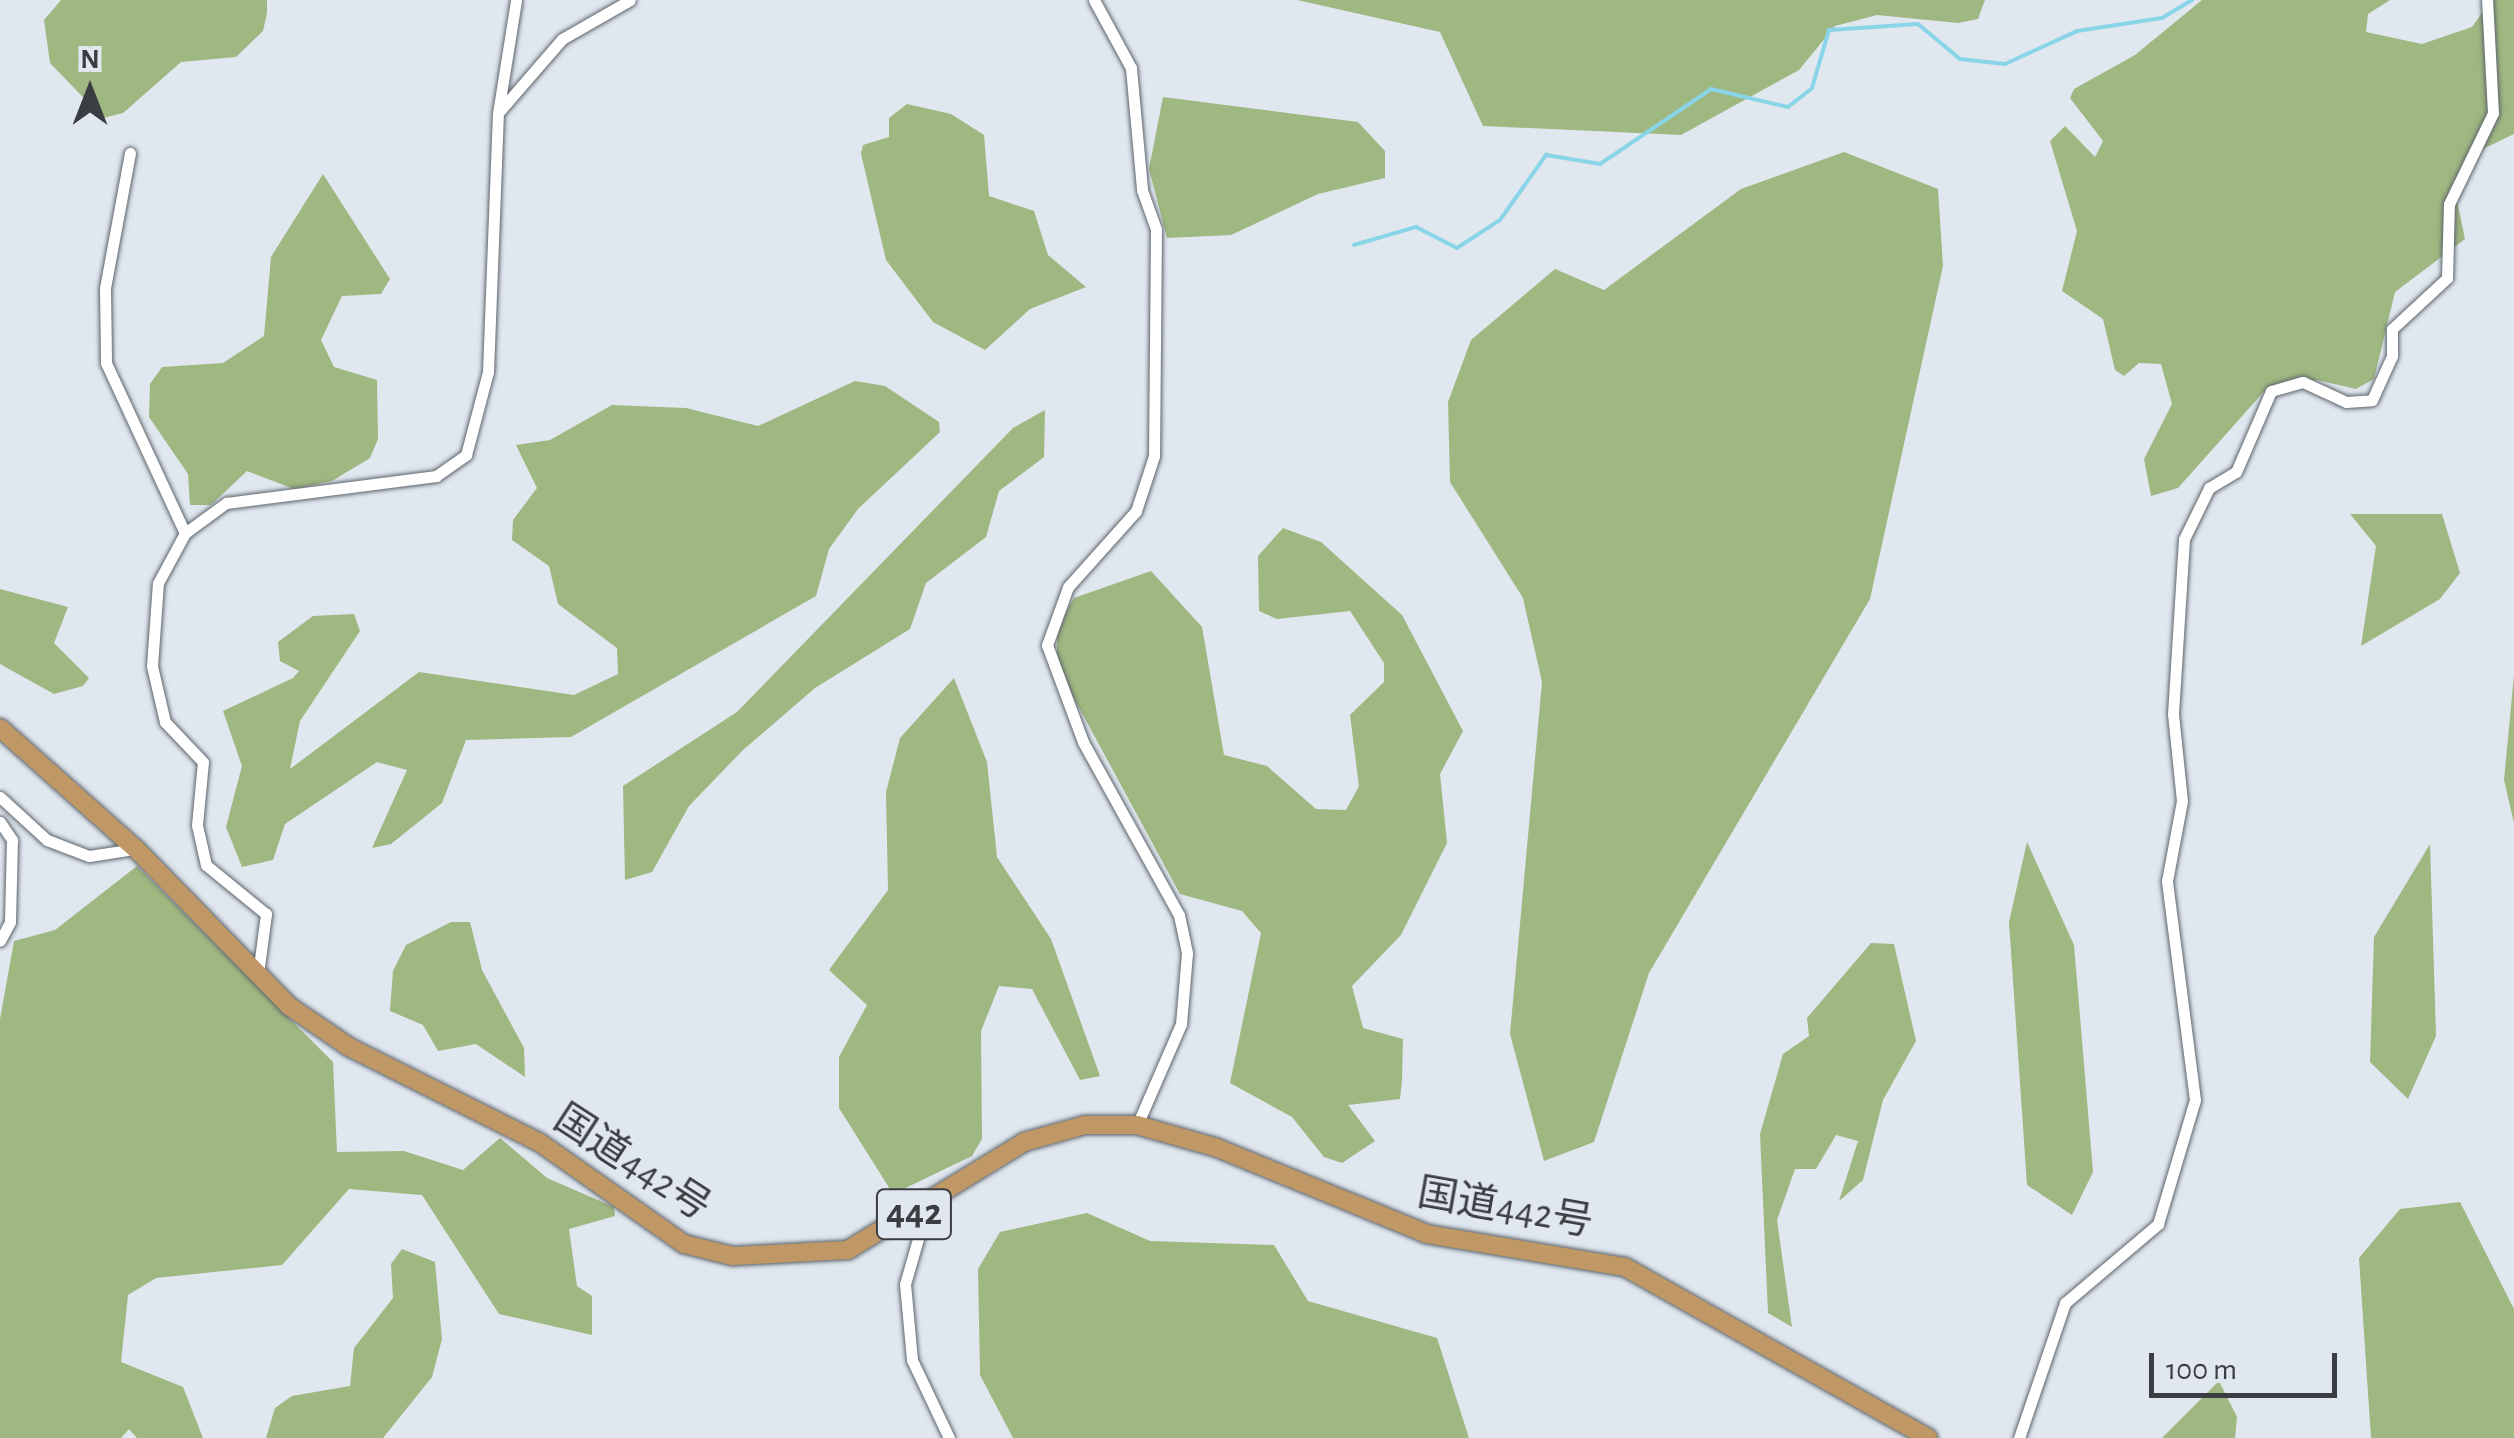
<!DOCTYPE html>
<html>
<head>
<meta charset="utf-8">
<style>
	body { margin:0 }
	#map { position:relative; width:2514px; height:1438px; overflow:hidden; background:#e0e7ef; font-family:"Alegreya Sans","Noto Sans JP",sans-serif }
	div>[style] { position:absolute }
	.forest>* { inset:0; background:#9fb781 }
	.stream>* { height:4px; margin:-2px; padding:0 2px; transform-origin:2px; border-radius:2px; background:#89d5e7 }
	.roads { filter:drop-shadow(0 0 2px #5d646b) drop-shadow(0 0 2px #5d646b) }
	.minor>* { height:11px; margin:-5.5px; padding:0 5.5px; transform-origin:5.5px; border-radius:5.5px; background:#fff }
	.trunk>* { height:18px; margin:-9px; padding:0 9px; transform-origin:9px; border-radius:9px; background:#c09866 }
	span { translate:-50% -50%; white-space:nowrap; text-align:center; line-height:1.15; -webkit-text-stroke:8px #e0e7ef; paint-order:stroke }
	.shield-label span { padding:2px 8px; background:#e0e7ef; border:2px solid; border-radius:8px; -webkit-text-stroke-width:0 }
	.shield-label { font-size:38px; color:#3a3d41; font-weight:700 }
	.street-label { font-size:40px; color:#3a3d41 }
	.north { position:absolute; left:40px; top:40px; width:100px; height:100px; -webkit-text-stroke:8px #e0e7ef; paint-order:stroke; rotate:0deg; font-size:28px; font-weight:700; line-height:40px; text-align:center; color:#3a3d41 }
	.north::after { content:''; display:block; margin:auto; width:35px; height:45px; background:#3a3d41; clip-path:polygon(50% 0,100% 100%,50% 72%,0 100%) }
	.scale { position:absolute; left:2149px; top:1353px; width:188px; height:45px; box-sizing:border-box; border:5px solid #3a3d41; border-top:0; padding-left:12px; font-size:30px; line-height:35px; white-space:nowrap; color:#3a3d41; -webkit-text-stroke:8px #e0e7ef; paint-order:stroke }
</style>
</head>
<body>
<div id="map">
	<div class="forest">
		<div style="clip-path:polygon(61px 0,267px 0,267px 13px,263px 31px,236px 57px,181px 62px,123px 113px,103px 118px,50px 63px,44px 20px)"></div>
		<div style="clip-path:polygon(1297px 0,1985px 0,1978px 19px,1958px 23px,1877px 15px,1835px 26px,1799px 70px,1681px 135px,1483px 126px,1440px 32px)"></div>
		<div style="clip-path:polygon(2202px 0,2390px 0,2368px 14px,2366px 32px,2422px 44px,2472px 27px,2491px 0,2514px 0,2514px 134px,2483px 149px,2453px 182px,2465px 239px,2395px 292px,2374px 379px,2356px 389px,2317px 380px,2268px 387px,2178px 488px,2151px 496px,2144px 459px,2172px 404px,2161px 364px,2139px 363px,2124px 376px,2115px 370px,2103px 319px,2062px 291px,2077px 231px,2050px 141px,2065px 126px,2095px 157px,2103px 141px,2070px 98px,2074px 89px,2135px 55px)"></div>
		<div style="clip-path:polygon(1163px 97px,1358px 122px,1385px 151px,1385px 178px,1318px 194px,1231px 235px,1167px 238px,1149px 169px)"></div>
		<div style="clip-path:polygon(907px 104px,951px 114px,984px 135px,989px 196px,1034px 211px,1048px 255px,1086px 287px,1030px 309px,985px 350px,933px 322px,886px 260px,861px 154px,863px 145px,889px 137px,889px 118px)"></div>
		<div style="clip-path:polygon(1844px 152px,1938px 189px,1943px 266px,1870px 599px,1649px 973px,1594px 1142px,1544px 1161px,1510px 1034px,1542px 682px,1523px 598px,1450px 482px,1448px 402px,1471px 340px,1555px 269px,1604px 290px,1741px 189px)"></div>
		<div style="clip-path:polygon(323px 174px,390px 279px,381px 294px,342px 296px,321px 340px,334px 367px,377px 380px,378px 439px,370px 458px,332px 481px,294px 489px,247px 471px,211px 505px,190px 505px,188px 474px,149px 417px,150px 384px,162px 367px,223px 363px,264px 336px,271px 257px)"></div>
		<div style="clip-path:polygon(855px 381px,885px 386px,939px 422px,940px 432px,858px 509px,829px 549px,816px 596px,571px 737px,466px 740px,442px 803px,391px 844px,372px 848px,407px 770px,377px 762px,285px 824px,273px 860px,242px 867px,226px 827px,242px 766px,223px 711px,293px 678px,299px 671px,280px 661px,278px 642px,313px 616px,354px 614px,360px 631px,300px 721px,290px 769px,419px 672px,574px 695px,618px 674px,617px 648px,558px 604px,549px 566px,512px 540px,513px 520px,537px 488px,516px 445px,550px 440px,612px 405px,686px 408px,758px 426px)"></div>
		<div style="clip-path:polygon(1045px 410px,1044px 457px,999px 491px,986px 537px,926px 583px,910px 629px,815px 688px,743px 750px,689px 806px,652px 872px,625px 880px,623px 786px,737px 712px,1013px 428px)"></div>
		<div style="clip-path:polygon(2350px 514px,2442px 514px,2460px 573px,2440px 599px,2361px 646px,2376px 546px)"></div>
		<div style="clip-path:polygon(1283px 528px,1321px 542px,1402px 615px,1463px 731px,1440px 774px,1447px 843px,1401px 935px,1352px 986px,1363px 1028px,1403px 1039px,1402px 1080px,1400px 1099px,1348px 1105px,1375px 1141px,1342px 1163px,1324px 1157px,1292px 1117px,1230px 1083px,1261px 933px,1242px 911px,1180px 894px,1057px 667px,1057px 628px,1074px 598px,1151px 571px,1202px 627px,1224px 755px,1267px 766px,1316px 809px,1346px 810px,1359px 786px,1350px 715px,1384px 682px,1384px 663px,1350px 611px,1277px 619px,1259px 611px,1258px 556px)"></div>
		<div style="clip-path:polygon(0 589px,68px 607px,54px 643px,89px 678px,83px 686px,54px 694px,0 664px)"></div>
		<div style="clip-path:polygon(2514px 675px,2514px 823px,2504px 780px)"></div>
		<div style="clip-path:polygon(954px 678px,987px 762px,997px 857px,1051px 939px,1100px 1076px,1080px 1080px,1032px 989px,999px 986px,981px 1031px,982px 1139px,972px 1156px,893px 1194px,839px 1108px,839px 1057px,867px 1005px,829px 970px,888px 890px,886px 792px,900px 738px)"></div>
		<div style="clip-path:polygon(2027px 842px,2074px 945px,2093px 1172px,2072px 1215px,2027px 1185px,2009px 922px)"></div>
		<div style="clip-path:polygon(2430px 844px,2436px 1036px,2408px 1099px,2370px 1062px,2374px 937px)"></div>
		<div style="clip-path:polygon(137px 866px,333px 1062px,337px 1152px,404px 1151px,463px 1170px,500px 1138px,547px 1178px,614px 1207px,615px 1216px,569px 1229px,577px 1286px,592px 1296px,592px 1335px,499px 1314px,422px 1195px,349px 1189px,282px 1265px,156px 1278px,128px 1295px,121px 1362px,183px 1387px,203px 1438px,137px 1438px,129px 1429px,121px 1438px,0 1438px,0 1019px,14px 941px,55px 930px)"></div>
		<div style="clip-path:polygon(451px 922px,470px 922px,482px 970px,524px 1048px,525px 1077px,476px 1044px,438px 1051px,423px 1025px,390px 1011px,393px 971px,406px 945px)"></div>
		<div style="clip-path:polygon(1871px 943px,1894px 944px,1916px 1041px,1883px 1100px,1863px 1180px,1839px 1201px,1858px 1141px,1836px 1135px,1816px 1169px,1795px 1169px,1777px 1220px,1792px 1327px,1768px 1313px,1760px 1134px,1783px 1054px,1809px 1036px,1807px 1018px)"></div>
		<div style="clip-path:polygon(2460px 1202px,2514px 1309px,2514px 1438px,2371px 1438px,2359px 1258px,2400px 1209px)"></div>
		<div style="clip-path:polygon(1087px 1213px,1150px 1241px,1274px 1245px,1308px 1301px,1437px 1338px,1469px 1438px,1013px 1438px,980px 1375px,978px 1269px,1000px 1232px)"></div>
		<div style="clip-path:polygon(402px 1249px,435px 1262px,442px 1339px,432px 1377px,383px 1438px,266px 1438px,275px 1408px,292px 1396px,350px 1386px,354px 1348px,393px 1298px,391px 1264px)"></div>
		<div style="clip-path:polygon(2219px 1381px,2237px 1417px,2235px 1438px,2162px 1438px)"></div>
	</div>
	<div class="stream">
		<div style="left:1354px;top:245px;width:65px;rotate:-16.2deg"></div>
		<div style="left:1416px;top:227px;width:46px;rotate:27.1deg"></div>
		<div style="left:1457px;top:248px;width:51px;rotate:-33.1deg"></div>
		<div style="left:1500px;top:220px;width:80px;rotate:-54.7deg"></div>
		<div style="left:1546px;top:155px;width:55px;rotate:9.5deg"></div>
		<div style="left:1600px;top:164px;width:134px;rotate:-34deg"></div>
		<div style="left:1711px;top:89px;width:79px;rotate:13.2deg"></div>
		<div style="left:1788px;top:107px;width:31px;rotate:-38deg"></div>
		<div style="left:1812px;top:88px;width:60px;rotate:-73.7deg"></div>
		<div style="left:1829px;top:30px;width:89px;rotate:-3.9deg"></div>
		<div style="left:1918px;top:24px;width:55px;rotate:39.8deg"></div>
		<div style="left:1960px;top:59px;width:45px;rotate:6.3deg"></div>
		<div style="left:2005px;top:64px;width:79px;rotate:-24.6deg"></div>
		<div style="left:2077px;top:31px;width:86px;rotate:-8.7deg"></div>
		<div style="left:2162px;top:18px;width:35px;rotate:-31deg"></div>
	</div>
	<div class="roads">
		<div class="minor">
			<div style="left:1094px;top:0;width:77px;rotate:61.4deg"></div>
			<div style="left:1131px;top:68px;width:122px;rotate:84.8deg"></div>
			<div style="left:1142px;top:190px;width:41px;rotate:70.3deg"></div>
			<div style="left:1156px;top:229px;width:227px;rotate:90.5deg"></div>
			<div style="left:1154px;top:456px;width:58px;rotate:108.1deg"></div>
			<div style="left:1136px;top:511px;width:102px;rotate:131.8deg"></div>
			<div style="left:1068px;top:587px;width:62px;rotate:109.9deg"></div>
			<div style="left:1047px;top:645px;width:103px;rotate:69.6deg"></div>
			<div style="left:1083px;top:742px;width:198px;rotate:61deg"></div>
			<div style="left:1179px;top:915px;width:39px;rotate:78deg"></div>
			<div style="left:1187px;top:953px;width:71px;rotate:94.8deg"></div>
			<div style="left:1181px;top:1024px;width:110px;rotate:113.5deg"></div>
			<div style="left:498px;top:113px;width:98px;rotate:-49.1deg"></div>
			<div style="left:562px;top:39px;width:78px;rotate:-29.8deg"></div>
			<div style="left:130px;top:153px;width:137px;rotate:100.5deg"></div>
			<div style="left:105px;top:288px;width:75px;rotate:89.2deg"></div>
			<div style="left:106px;top:363px;width:187px;rotate:65.1deg"></div>
			<div style="left:0;top:797px;width:64px;rotate:42.5deg"></div>
			<div style="left:47px;top:840px;width:45px;rotate:20.9deg"></div>
			<div style="left:89px;top:856px;width:47px;rotate:-8.7deg"></div>
			<div style="left:0;top:822px;width:22px;rotate:56deg"></div>
			<div style="left:12px;top:840px;width:82px;rotate:91.4deg"></div>
			<div style="left:10px;top:922px;width:21px;rotate:118deg"></div>
			<div style="left:258px;top:974px;width:61px;rotate:-82.4deg"></div>
			<div style="left:266px;top:914px;width:77px;rotate:-140.8deg"></div>
			<div style="left:206px;top:865px;width:41px;rotate:-102.7deg"></div>
			<div style="left:197px;top:825px;width:63px;rotate:-84.6deg"></div>
			<div style="left:203px;top:762px;width:55px;rotate:-133.5deg"></div>
			<div style="left:165px;top:722px;width:57px;rotate:-103.1deg"></div>
			<div style="left:152px;top:666px;width:83px;rotate:-85.9deg"></div>
			<div style="left:158px;top:583px;width:57px;rotate:-61.6deg"></div>
			<div style="left:185px;top:533px;width:51px;rotate:-36.2deg"></div>
			<div style="left:226px;top:503px;width:212px;rotate:-7.3deg"></div>
			<div style="left:436px;top:476px;width:37px;rotate:-35deg"></div>
			<div style="left:466px;top:455px;width:86px;rotate:-75.2deg"></div>
			<div style="left:488px;top:372px;width:259px;rotate:-87.8deg"></div>
			<div style="left:498px;top:113px;width:114px;rotate:-80.9deg"></div>
			<div style="left:928px;top:1204px;width:83px;rotate:106deg"></div>
			<div style="left:905px;top:1284px;width:76px;rotate:84.7deg"></div>
			<div style="left:912px;top:1360px;width:86px;rotate:64.6deg"></div>
			<div style="left:2019px;top:1438px;width:143px;rotate:-71.2deg"></div>
			<div style="left:2065px;top:1303px;width:122px;rotate:-40.3deg"></div>
			<div style="left:2158px;top:1224px;width:129px;rotate:-73.4deg"></div>
			<div style="left:2195px;top:1100px;width:221px;rotate:-97.3deg"></div>
			<div style="left:2167px;top:881px;width:81px;rotate:-79.4deg"></div>
			<div style="left:2182px;top:801px;width:87px;rotate:-95.9deg"></div>
			<div style="left:2173px;top:714px;width:175px;rotate:-86.4deg"></div>
			<div style="left:2184px;top:539px;width:57px;rotate:-63.9deg"></div>
			<div style="left:2209px;top:488px;width:31px;rotate:-31deg"></div>
			<div style="left:2236px;top:472px;width:88px;rotate:-66.6deg"></div>
			<div style="left:2271px;top:391px;width:33px;rotate:-16deg"></div>
			<div style="left:2303px;top:382px;width:47px;rotate:24.9deg"></div>
			<div style="left:2346px;top:402px;width:26px;rotate:-4deg"></div>
			<div style="left:2372px;top:400px;width:48px;rotate:-65.6deg"></div>
			<div style="left:2392px;top:356px;width:27px;rotate:-90deg"></div>
			<div style="left:2392px;top:329px;width:75px;rotate:-42.8deg"></div>
			<div style="left:2447px;top:278px;width:74px;rotate:-88.5deg"></div>
			<div style="left:2449px;top:204px;width:101px;rotate:-64.2deg"></div>
			<div style="left:2493px;top:113px;width:113px;rotate:-93deg"></div>
		</div>
		<div class="trunk">
			<div style="left:0;top:728px;width:182px;rotate:41.7deg"></div>
			<div style="left:136px;top:849px;width:219px;rotate:45.7deg"></div>
			<div style="left:289px;top:1006px;width:73px;rotate:34.3deg"></div>
			<div style="left:349px;top:1047px;width:212px;rotate:26.6deg"></div>
			<div style="left:539px;top:1142px;width:177px;rotate:35.1deg"></div>
			<div style="left:684px;top:1244px;width:50px;rotate:13.8deg"></div>
			<div style="left:733px;top:1256px;width:115px;rotate:-3deg"></div>
			<div style="left:848px;top:1250px;width:206px;rotate:-31.5deg"></div>
			<div style="left:1024px;top:1142px;width:63px;rotate:-15.6deg"></div>
			<div style="left:1085px;top:1125px;width:52px"></div>
			<div style="left:1137px;top:1125px;width:81px;rotate:15.8deg"></div>
			<div style="left:1215px;top:1147px;width:229px;rotate:22.3deg"></div>
			<div style="left:1427px;top:1234px;width:201px;rotate:9.5deg"></div>
			<div style="left:1625px;top:1267px;width:348px;rotate:29.4deg"></div>
		</div>
	</div>
	<div class="shield-label">
		<span style="left:914px;top:1214px">442</span>
	</div>
	<div class="street-label">
		<span style="left:632px;top:1163px;rotate:33deg">国道442号</span>
		<span style="left:1505px;top:1208px;rotate:10deg">国道442号</span>
	</div>
	<div class="north">N</div>
	<div class="scale">100 m</div>
</div>
</body>
</html>
